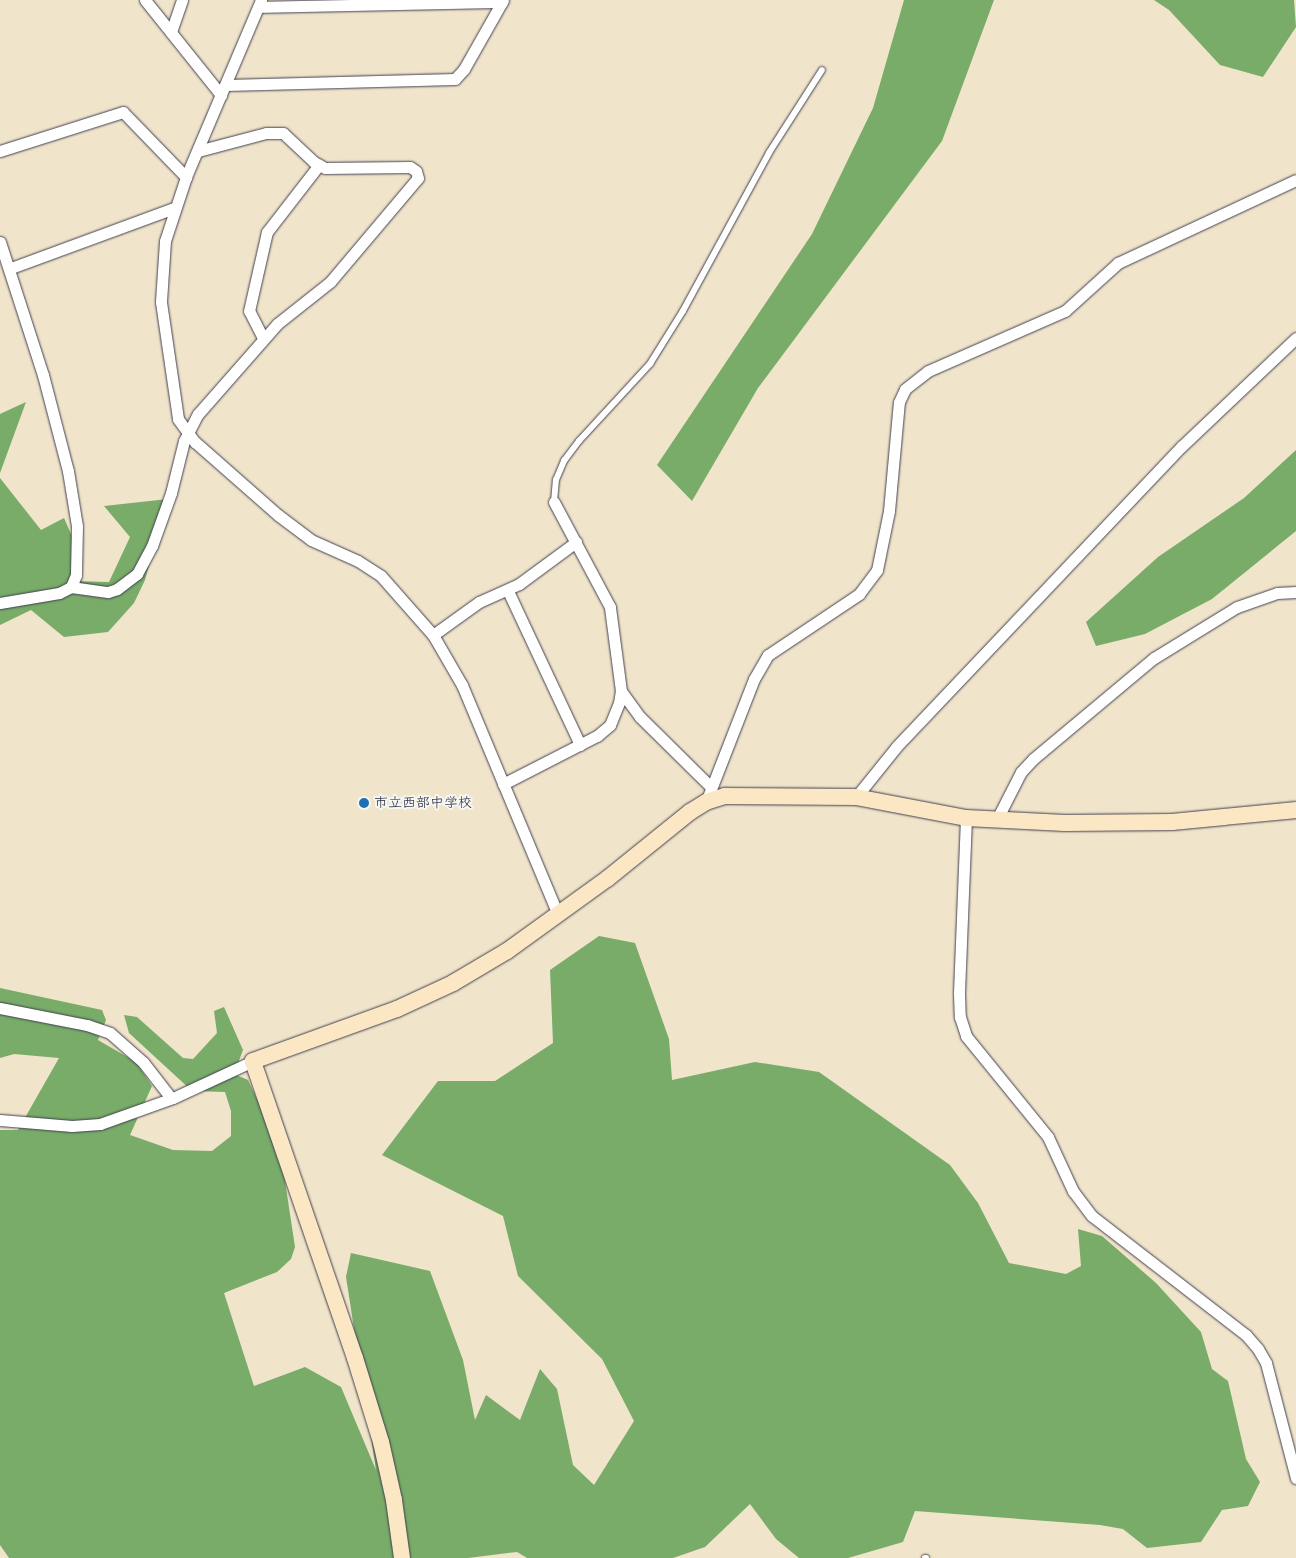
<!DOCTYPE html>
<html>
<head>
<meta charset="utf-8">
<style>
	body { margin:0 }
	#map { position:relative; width:1296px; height:1558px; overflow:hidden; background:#f0e4ca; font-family:Pangolin,"Klee One",sans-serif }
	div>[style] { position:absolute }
	.forest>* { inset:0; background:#78ac68 }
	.roads { filter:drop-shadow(0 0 1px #413f50) drop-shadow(0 0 1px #413f50) }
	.lane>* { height:5.5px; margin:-2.75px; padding:0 2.75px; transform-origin:2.75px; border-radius:2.75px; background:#fff }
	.street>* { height:11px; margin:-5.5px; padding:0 5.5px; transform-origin:5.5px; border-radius:5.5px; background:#fff }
	.secondary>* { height:16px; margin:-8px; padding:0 8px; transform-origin:8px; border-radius:8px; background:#fbe7c3 }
	.dots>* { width:14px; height:14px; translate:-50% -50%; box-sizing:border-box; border:2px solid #f6f6f2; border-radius:50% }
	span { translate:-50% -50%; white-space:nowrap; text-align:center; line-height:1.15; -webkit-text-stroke:4px #f6f6f2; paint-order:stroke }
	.poi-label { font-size:14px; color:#22223b }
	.left { translate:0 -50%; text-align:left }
</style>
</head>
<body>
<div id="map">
	<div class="forest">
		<div style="clip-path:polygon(904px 0,994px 0,942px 141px,758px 388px,692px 501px,657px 465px,812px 234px,873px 108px)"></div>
		<div style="clip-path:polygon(1154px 0,1294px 0,1296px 27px,1263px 77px,1220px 65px,1169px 10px)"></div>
		<div style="clip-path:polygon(26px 402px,0 473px,0 414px)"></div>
		<div style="clip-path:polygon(1296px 450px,1296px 531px,1212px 599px,1145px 634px,1096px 646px,1086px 622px,1158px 557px,1244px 498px)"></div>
		<div style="clip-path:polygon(0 478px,41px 530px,64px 518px,75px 543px,71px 581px,109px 582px,130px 537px,104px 506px,168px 499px,145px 580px,134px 603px,108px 632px,64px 637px,31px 610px,0 625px)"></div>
		<div style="clip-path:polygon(599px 936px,635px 943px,669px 1039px,672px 1080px,755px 1062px,819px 1072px,950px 1165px,978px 1203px,1009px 1263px,1066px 1274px,1081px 1266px,1078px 1229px,1102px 1236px,1156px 1283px,1201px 1332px,1212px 1369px,1228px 1381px,1246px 1459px,1260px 1482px,1248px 1506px,1222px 1510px,1201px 1542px,1147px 1548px,1123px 1529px,1100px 1525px,915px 1511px,903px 1542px,848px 1558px,799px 1558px,776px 1539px,750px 1504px,705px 1547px,673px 1558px,527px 1558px,517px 1552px,468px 1558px,9px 1558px,0 1545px,0 1130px,18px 1130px,59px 1058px,14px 1054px,0 1058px,0 988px,102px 1010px,106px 1020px,98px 1040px,136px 1062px,152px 1086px,130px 1135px,173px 1150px,212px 1151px,231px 1136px,231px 1111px,225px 1092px,192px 1091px,129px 1033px,124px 1015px,137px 1017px,183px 1058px,193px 1059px,217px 1033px,214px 1011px,224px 1007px,243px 1050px,234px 1074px,248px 1080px,280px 1148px,295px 1247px,291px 1259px,277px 1272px,224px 1293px,254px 1386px,305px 1367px,341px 1387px,376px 1470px,346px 1277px,351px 1253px,430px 1271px,463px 1360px,475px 1420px,486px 1395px,520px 1420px,540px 1369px,557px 1389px,573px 1465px,594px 1485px,634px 1421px,602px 1359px,518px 1276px,503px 1216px,382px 1155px,438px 1081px,495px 1081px,553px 1043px,550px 970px)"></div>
	</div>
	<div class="roads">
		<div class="lane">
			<div style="left:554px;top:502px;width:22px;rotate:-85deg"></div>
			<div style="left:556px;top:480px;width:21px;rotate:-67deg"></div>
			<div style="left:564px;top:461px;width:25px;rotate:-53deg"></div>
			<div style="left:579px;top:441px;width:105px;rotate:-47.3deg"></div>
			<div style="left:650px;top:364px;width:62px;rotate:-58.1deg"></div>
			<div style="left:683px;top:311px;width:180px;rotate:-61.4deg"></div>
			<div style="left:769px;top:153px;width:98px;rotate:-57.4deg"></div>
			<div style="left:925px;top:1558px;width:1px"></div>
		</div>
		<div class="street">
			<div style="left:145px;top:0;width:122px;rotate:51.3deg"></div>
			<div style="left:261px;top:0;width:192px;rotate:113deg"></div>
			<div style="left:186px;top:177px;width:67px;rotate:108.2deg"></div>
			<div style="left:165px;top:241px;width:61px;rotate:93.8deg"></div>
			<div style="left:161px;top:302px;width:118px;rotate:81.7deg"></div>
			<div style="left:178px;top:419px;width:29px;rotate:54deg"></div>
			<div style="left:195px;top:442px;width:111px;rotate:41.3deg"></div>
			<div style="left:278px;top:515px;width:41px;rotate:37.1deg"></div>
			<div style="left:311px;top:540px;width:51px;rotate:24.1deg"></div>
			<div style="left:358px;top:561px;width:27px;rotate:33deg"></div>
			<div style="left:381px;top:576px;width:79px;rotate:48.6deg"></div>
			<div style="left:433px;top:635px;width:58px;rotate:59.9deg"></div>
			<div style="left:462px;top:685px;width:248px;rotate:67.3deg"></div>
			<div style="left:259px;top:7px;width:243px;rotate:-1.2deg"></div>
			<div style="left:171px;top:32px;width:34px;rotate:-71deg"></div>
			<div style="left:226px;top:85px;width:229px;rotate:-1.5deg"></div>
			<div style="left:455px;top:79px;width:13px;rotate:-48deg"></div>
			<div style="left:464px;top:69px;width:79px;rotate:-60.5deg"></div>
			<div style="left:0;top:151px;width:129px;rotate:-17.6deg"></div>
			<div style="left:123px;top:112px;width:91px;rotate:45.9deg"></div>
			<div style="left:0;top:242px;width:140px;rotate:72.1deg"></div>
			<div style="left:43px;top:375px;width:99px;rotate:75.4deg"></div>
			<div style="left:68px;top:471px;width:56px;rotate:80.7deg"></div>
			<div style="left:77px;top:526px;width:49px;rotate:91.2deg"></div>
			<div style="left:76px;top:575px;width:13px;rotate:113deg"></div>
			<div style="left:71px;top:587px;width:13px;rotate:153deg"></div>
			<div style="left:59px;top:593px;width:60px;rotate:170.4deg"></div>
			<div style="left:11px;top:268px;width:174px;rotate:-20.2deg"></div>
			<div style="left:263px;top:338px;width:30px;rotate:-117deg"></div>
			<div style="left:249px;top:311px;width:81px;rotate:-77.2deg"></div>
			<div style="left:267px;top:232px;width:85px;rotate:-52.2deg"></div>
			<div style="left:71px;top:587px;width:37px;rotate:8deg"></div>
			<div style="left:108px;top:592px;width:9px;rotate:-18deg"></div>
			<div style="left:117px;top:589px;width:25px;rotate:-37deg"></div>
			<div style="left:137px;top:574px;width:32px;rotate:-62deg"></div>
			<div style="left:152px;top:546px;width:56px;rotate:-70.3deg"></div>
			<div style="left:171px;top:493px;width:54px;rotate:-76deg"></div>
			<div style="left:184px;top:441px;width:30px;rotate:-63deg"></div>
			<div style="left:198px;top:414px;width:120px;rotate:-48.7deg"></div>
			<div style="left:277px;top:324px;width:68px;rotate:-38.4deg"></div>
			<div style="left:330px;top:282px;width:136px;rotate:-49.8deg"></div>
			<div style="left:418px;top:178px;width:7px;rotate:-106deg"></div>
			<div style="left:416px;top:171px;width:7px;rotate:-146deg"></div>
			<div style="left:410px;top:167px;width:85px;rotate:179.3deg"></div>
			<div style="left:325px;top:168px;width:13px;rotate:-151deg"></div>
			<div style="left:314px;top:162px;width:42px;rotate:-136.9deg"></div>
			<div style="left:283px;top:133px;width:17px;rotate:180deg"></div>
			<div style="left:266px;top:133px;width:70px;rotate:165.2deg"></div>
			<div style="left:508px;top:591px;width:170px;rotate:64.9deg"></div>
			<div style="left:433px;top:635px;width:57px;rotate:-35.7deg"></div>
			<div style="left:479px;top:602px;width:44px;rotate:-24.2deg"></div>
			<div style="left:519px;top:584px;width:71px;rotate:-36.4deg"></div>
			<div style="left:621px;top:691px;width:32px;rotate:54deg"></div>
			<div style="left:640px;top:717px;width:98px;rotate:44.6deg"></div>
			<div style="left:503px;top:784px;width:106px;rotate:-27.1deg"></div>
			<div style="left:597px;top:736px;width:17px;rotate:-40deg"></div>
			<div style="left:610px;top:725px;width:24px;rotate:-68deg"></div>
			<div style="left:619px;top:703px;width:12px;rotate:-81deg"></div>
			<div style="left:621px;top:691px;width:85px;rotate:-97.5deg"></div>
			<div style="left:610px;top:607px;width:119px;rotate:-118.1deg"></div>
			<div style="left:856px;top:797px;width:65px;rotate:-51.2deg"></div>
			<div style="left:897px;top:746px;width:414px;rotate:-46.5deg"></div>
			<div style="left:1182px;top:446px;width:157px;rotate:-43.5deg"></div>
			<div style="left:706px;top:802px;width:132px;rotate:-68.7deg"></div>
			<div style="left:754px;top:679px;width:28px;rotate:-60deg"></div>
			<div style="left:768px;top:655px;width:110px;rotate:-33.8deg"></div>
			<div style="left:859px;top:594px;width:30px;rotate:-53deg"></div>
			<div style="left:877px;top:570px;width:60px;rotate:-78.5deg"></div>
			<div style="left:889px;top:511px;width:109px;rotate:-84.8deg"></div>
			<div style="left:899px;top:402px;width:14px;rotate:-65deg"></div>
			<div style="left:905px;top:389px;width:29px;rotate:-38deg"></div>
			<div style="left:928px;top:371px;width:150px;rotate:-23.7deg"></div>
			<div style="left:1065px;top:311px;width:72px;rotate:-42.2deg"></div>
			<div style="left:1118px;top:263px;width:196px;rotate:-25deg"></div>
			<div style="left:966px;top:818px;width:176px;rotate:92.3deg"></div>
			<div style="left:959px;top:994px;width:23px;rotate:88deg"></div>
			<div style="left:960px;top:1017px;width:20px;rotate:72deg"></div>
			<div style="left:966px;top:1036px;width:130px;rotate:50.9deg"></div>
			<div style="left:1048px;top:1137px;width:60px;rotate:65.2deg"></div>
			<div style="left:1073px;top:1191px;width:31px;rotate:53deg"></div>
			<div style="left:1092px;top:1216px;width:195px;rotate:37.7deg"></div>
			<div style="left:1246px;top:1335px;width:18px;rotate:49deg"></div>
			<div style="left:1258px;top:1349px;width:16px;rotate:60deg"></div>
			<div style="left:1266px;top:1363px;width:119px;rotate:75.4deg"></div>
			<div style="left:996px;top:821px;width:55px;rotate:-63deg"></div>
			<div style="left:1021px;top:772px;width:18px;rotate:-47deg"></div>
			<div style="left:1033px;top:759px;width:158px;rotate:-39.9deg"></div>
			<div style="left:1154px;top:658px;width:97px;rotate:-31.6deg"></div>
			<div style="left:1237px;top:607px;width:42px;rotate:-19.3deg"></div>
			<div style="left:1277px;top:593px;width:19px;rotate:-3deg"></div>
			<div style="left:0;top:1008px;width:89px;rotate:11.1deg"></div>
			<div style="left:87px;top:1025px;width:24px;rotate:19deg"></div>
			<div style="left:110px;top:1033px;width:44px;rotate:41.3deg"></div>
			<div style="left:143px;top:1062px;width:46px;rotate:52.1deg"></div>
			<div style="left:0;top:1120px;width:72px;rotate:4.8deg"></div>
			<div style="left:72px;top:1126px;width:28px;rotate:-4deg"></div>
			<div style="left:100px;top:1124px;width:77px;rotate:-19.6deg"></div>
			<div style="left:173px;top:1098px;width:88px;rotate:-24.8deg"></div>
		</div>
		<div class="secondary">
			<div style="left:402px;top:1558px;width:59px;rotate:-97.9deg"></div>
			<div style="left:394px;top:1500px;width:59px;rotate:-102.6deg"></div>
			<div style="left:381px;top:1442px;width:88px;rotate:-107.2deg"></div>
			<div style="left:355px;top:1358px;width:314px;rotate:-109deg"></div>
			<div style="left:253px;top:1061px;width:153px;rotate:-19.9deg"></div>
			<div style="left:397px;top:1009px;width:62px;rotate:-24.9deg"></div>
			<div style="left:453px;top:983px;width:63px;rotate:-30.7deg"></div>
			<div style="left:507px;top:951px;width:123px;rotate:-35.8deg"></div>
			<div style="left:607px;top:879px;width:107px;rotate:-38.9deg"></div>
			<div style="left:690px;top:812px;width:19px;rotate:-32deg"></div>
			<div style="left:706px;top:802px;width:20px;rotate:-18deg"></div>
			<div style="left:725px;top:796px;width:131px;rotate:0.4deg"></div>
			<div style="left:856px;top:797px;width:112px;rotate:10.8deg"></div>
			<div style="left:966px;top:818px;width:99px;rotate:2.9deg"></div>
			<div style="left:1065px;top:823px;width:107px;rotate:-0.5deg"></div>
			<div style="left:1172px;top:822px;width:125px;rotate:-5.5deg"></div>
		</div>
	</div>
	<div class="dots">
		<div style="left:364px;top:803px;background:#1f6fb2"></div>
	</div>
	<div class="poi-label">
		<span class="left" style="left:374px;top:803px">市立西部中学校</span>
	</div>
</div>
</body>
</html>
